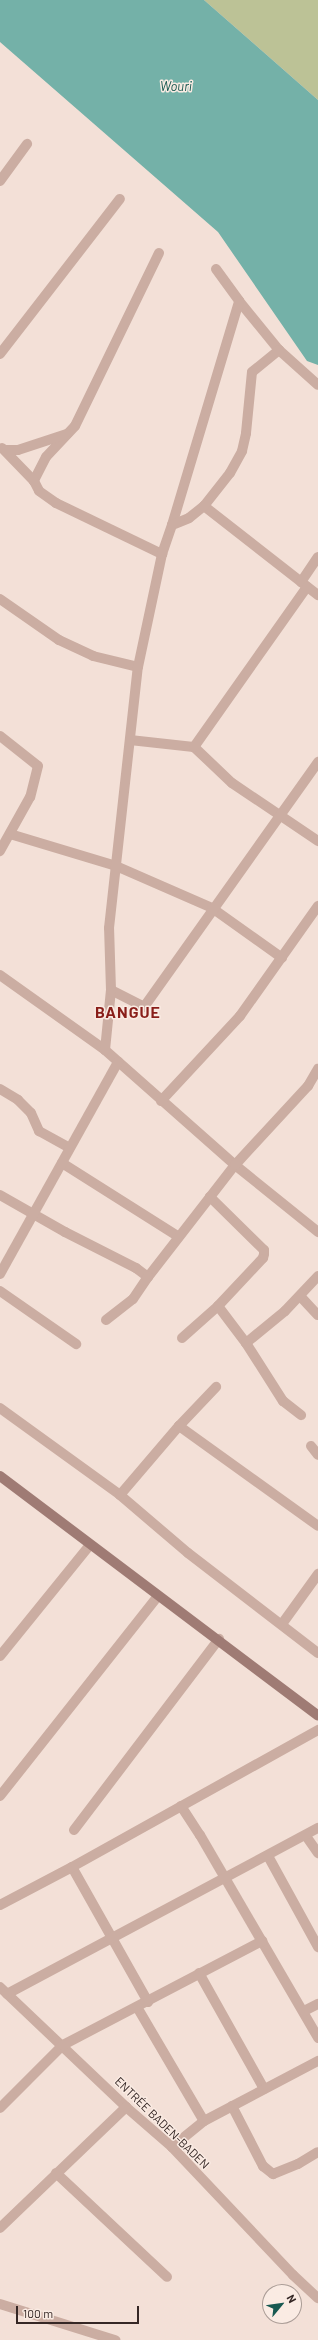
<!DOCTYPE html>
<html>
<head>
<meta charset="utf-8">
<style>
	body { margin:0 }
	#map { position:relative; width:318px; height:2340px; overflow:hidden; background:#f3e0d7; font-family:Barlow,sans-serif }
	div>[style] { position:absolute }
	.green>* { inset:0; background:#bcc296 }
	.water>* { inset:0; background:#74b1a8 }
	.street>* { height:10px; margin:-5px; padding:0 5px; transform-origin:5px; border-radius:5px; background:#cbada2 }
	.secondary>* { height:10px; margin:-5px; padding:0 5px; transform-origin:5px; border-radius:5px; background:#9f7b74 }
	span { translate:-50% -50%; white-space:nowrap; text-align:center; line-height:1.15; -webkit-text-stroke:3px #faebe3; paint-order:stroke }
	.street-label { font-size:12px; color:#352725 }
	.water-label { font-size:13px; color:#185951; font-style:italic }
	.district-label { font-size:16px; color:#891e19; font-weight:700; letter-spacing:1px }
	.north { position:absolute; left:262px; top:2284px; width:40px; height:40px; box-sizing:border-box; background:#faebe3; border:1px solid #ab9d97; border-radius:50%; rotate:61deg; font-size:11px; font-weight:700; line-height:16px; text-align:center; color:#352725 }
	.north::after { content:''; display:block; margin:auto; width:14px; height:18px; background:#185951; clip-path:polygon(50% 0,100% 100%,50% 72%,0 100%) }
	.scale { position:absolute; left:16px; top:2306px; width:123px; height:18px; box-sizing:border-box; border:2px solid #352725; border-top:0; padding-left:5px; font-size:12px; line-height:14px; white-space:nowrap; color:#352725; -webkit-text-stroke:3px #faebe3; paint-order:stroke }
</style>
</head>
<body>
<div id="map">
	<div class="green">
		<div style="clip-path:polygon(204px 0,318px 0,318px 100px)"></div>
	</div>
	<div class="water">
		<div style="clip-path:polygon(0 0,204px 0,318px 100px,318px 365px,307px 361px,218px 232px,0 42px)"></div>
	</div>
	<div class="street">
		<div style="left:0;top:181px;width:46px;rotate:-53.9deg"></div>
		<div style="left:159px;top:253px;width:192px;rotate:115.9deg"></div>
		<div style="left:75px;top:426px;width:42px;rotate:133.1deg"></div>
		<div style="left:46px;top:457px;width:27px;rotate:117deg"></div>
		<div style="left:34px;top:481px;width:11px;rotate:63deg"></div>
		<div style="left:39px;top:491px;width:21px;rotate:35deg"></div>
		<div style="left:56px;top:503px;width:118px;rotate:25.7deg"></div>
		<div style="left:216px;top:269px;width:39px;rotate:54deg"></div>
		<div style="left:239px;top:301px;width:63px;rotate:50.8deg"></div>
		<div style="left:279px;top:350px;width:52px;rotate:41.9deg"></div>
		<div style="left:0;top:354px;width:196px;rotate:-52.3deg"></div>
		<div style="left:2px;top:448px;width:46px;rotate:45.9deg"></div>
		<div style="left:5px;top:450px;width:13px"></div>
		<div style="left:18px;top:450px;width:52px;rotate:-18.1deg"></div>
		<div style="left:204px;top:506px;width:145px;rotate:38deg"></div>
		<div style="left:172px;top:525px;width:234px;rotate:-73.3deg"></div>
		<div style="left:301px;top:582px;width:30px;rotate:-56deg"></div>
		<div style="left:0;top:599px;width:72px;rotate:34.8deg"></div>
		<div style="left:59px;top:640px;width:38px;rotate:25deg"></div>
		<div style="left:93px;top:656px;width:46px;rotate:13.7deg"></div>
		<div style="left:0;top:736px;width:48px;rotate:38.3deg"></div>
		<div style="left:38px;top:766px;width:32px;rotate:104deg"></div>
		<div style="left:30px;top:797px;width:62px;rotate:119.1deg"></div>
		<div style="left:130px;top:740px;width:64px;rotate:6.2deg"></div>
		<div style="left:194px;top:747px;width:52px;rotate:43.5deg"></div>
		<div style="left:232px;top:783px;width:104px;rotate:34deg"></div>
		<div style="left:194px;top:747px;width:196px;rotate:-54.8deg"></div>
		<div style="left:10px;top:834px;width:111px;rotate:16.8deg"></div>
		<div style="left:116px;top:866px;width:105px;rotate:23.6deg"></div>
		<div style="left:212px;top:908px;width:86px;rotate:35.5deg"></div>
		<div style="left:0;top:975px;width:129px;rotate:35.5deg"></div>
		<div style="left:105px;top:1050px;width:174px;rotate:41.5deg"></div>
		<div style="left:235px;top:1165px;width:107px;rotate:38.9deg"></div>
		<div style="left:111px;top:990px;width:37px;rotate:27deg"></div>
		<div style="left:144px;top:1007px;width:301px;rotate:-54.6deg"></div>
		<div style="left:105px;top:1050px;width:60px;rotate:-84.3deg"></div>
		<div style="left:111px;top:990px;width:62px;rotate:-91.8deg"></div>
		<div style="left:109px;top:928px;width:263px;rotate:-83.7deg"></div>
		<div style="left:138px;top:667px;width:116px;rotate:-78deg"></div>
		<div style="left:162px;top:554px;width:31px;rotate:-71deg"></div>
		<div style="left:172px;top:525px;width:18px;rotate:-22deg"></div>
		<div style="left:189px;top:518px;width:19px;rotate:-39deg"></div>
		<div style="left:204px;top:506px;width:42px;rotate:-51.8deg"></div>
		<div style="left:230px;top:473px;width:25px;rotate:-61deg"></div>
		<div style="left:242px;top:451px;width:18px;rotate:-77deg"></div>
		<div style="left:246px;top:433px;width:61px;rotate:-84.4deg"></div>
		<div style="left:252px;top:372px;width:35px;rotate:-39deg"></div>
		<div style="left:0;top:1089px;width:21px;rotate:31deg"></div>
		<div style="left:18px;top:1100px;width:18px;rotate:45deg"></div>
		<div style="left:31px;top:1113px;width:20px;rotate:66deg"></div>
		<div style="left:39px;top:1131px;width:35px;rotate:29deg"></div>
		<div style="left:161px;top:1101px;width:116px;rotate:-47.1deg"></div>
		<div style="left:240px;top:1016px;width:135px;rotate:-54.7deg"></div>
		<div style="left:62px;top:1163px;width:138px;rotate:32.3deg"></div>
		<div style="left:0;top:1195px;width:75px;rotate:29.6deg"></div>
		<div style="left:65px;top:1232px;width:80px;rotate:26.9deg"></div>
		<div style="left:136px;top:1268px;width:15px;rotate:37deg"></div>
		<div style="left:148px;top:1277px;width:142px;rotate:-52.2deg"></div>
		<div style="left:235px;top:1165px;width:108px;rotate:-47.3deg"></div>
		<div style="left:308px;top:1086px;width:20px;rotate:-60deg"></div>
		<div style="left:0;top:1274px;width:243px;rotate:-60.9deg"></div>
		<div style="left:0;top:1291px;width:93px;rotate:34.9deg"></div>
		<div style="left:300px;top:1296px;width:26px;rotate:47deg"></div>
		<div style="left:218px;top:1306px;width:46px;rotate:52.9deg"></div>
		<div style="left:246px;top:1343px;width:69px;rotate:57.5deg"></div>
		<div style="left:283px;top:1401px;width:23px;rotate:38deg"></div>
		<div style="left:106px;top:1320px;width:34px;rotate:-38deg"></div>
		<div style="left:133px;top:1299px;width:27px;rotate:-56deg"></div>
		<div style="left:182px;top:1338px;width:48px;rotate:-41.6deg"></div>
		<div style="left:218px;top:1306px;width:66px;rotate:-46.8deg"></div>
		<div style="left:263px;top:1258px;width:4px;rotate:-76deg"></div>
		<div style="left:264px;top:1254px;width:4px;rotate:-90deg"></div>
		<div style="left:264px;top:1250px;width:76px;rotate:-135.5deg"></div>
		<div style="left:246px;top:1343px;width:50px;rotate:-39.4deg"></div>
		<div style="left:285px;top:1311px;width:48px;rotate:-46.7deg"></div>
		<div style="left:0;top:1408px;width:148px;rotate:35.9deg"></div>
		<div style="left:120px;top:1495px;width:89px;rotate:40.5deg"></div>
		<div style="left:188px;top:1553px;width:164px;rotate:37.6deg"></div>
		<div style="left:179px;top:1426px;width:171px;rotate:35.7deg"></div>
		<div style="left:311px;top:1446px;width:11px;rotate:52deg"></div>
		<div style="left:120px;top:1495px;width:91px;rotate:-49.5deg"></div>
		<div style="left:179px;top:1426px;width:54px;rotate:-46.5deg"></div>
		<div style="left:282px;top:1624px;width:62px;rotate:-54.2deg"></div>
		<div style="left:0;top:1656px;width:143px;rotate:-51deg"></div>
		<div style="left:0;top:1796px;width:255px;rotate:-51.7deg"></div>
		<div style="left:181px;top:1806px;width:35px;rotate:57deg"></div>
		<div style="left:200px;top:1835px;width:235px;rotate:59.8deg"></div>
		<div style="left:74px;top:1830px;width:240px;rotate:-52.8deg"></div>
		<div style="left:306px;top:1836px;width:21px;rotate:55deg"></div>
		<div style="left:268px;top:1856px;width:104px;rotate:61.2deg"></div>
		<div style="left:72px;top:1867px;width:155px;rotate:60.6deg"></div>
		<div style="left:0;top:1905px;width:81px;rotate:-27.8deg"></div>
		<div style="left:72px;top:1867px;width:282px;rotate:-29.1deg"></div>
		<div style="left:199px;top:1973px;width:133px;rotate:60.7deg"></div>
		<div style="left:0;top:1987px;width:174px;rotate:43.6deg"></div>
		<div style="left:126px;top:2107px;width:61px;rotate:41deg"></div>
		<div style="left:172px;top:2147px;width:176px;rotate:46.6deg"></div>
		<div style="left:293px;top:2275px;width:34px;rotate:43deg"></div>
		<div style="left:7px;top:1994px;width:353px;rotate:-28.1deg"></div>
		<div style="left:137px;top:2007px;width:132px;rotate:59.6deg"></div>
		<div style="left:304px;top:2011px;width:16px;rotate:-27deg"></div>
		<div style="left:232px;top:2106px;width:68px;rotate:62.7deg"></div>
		<div style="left:263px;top:2166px;width:13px;rotate:39deg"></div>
		<div style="left:273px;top:2174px;width:27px;rotate:-22deg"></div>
		<div style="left:298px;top:2164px;width:23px;rotate:-31deg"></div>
		<div style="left:0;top:2108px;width:89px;rotate:-45deg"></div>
		<div style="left:63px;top:2045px;width:225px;rotate:-27.6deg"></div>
		<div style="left:172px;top:2147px;width:41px;rotate:-39.1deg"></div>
		<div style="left:204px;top:2121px;width:129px;rotate:-27.8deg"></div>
		<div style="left:56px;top:2173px;width:152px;rotate:43.1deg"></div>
		<div style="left:0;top:2228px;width:175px;rotate:-43.8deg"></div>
		<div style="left:0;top:2304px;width:121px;rotate:17.4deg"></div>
	</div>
	<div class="secondary">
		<div style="left:0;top:1476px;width:398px;rotate:37deg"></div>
	</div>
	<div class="street-label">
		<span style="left:162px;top:2123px;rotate:44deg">ENTRÉE BADEN-BADEN</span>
	</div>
	<div class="water-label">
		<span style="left:176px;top:86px">Wouri</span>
	</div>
	<div class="district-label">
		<span style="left:128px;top:1012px">BANGUE</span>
	</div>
	<div class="north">N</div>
	<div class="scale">100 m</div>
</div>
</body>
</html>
